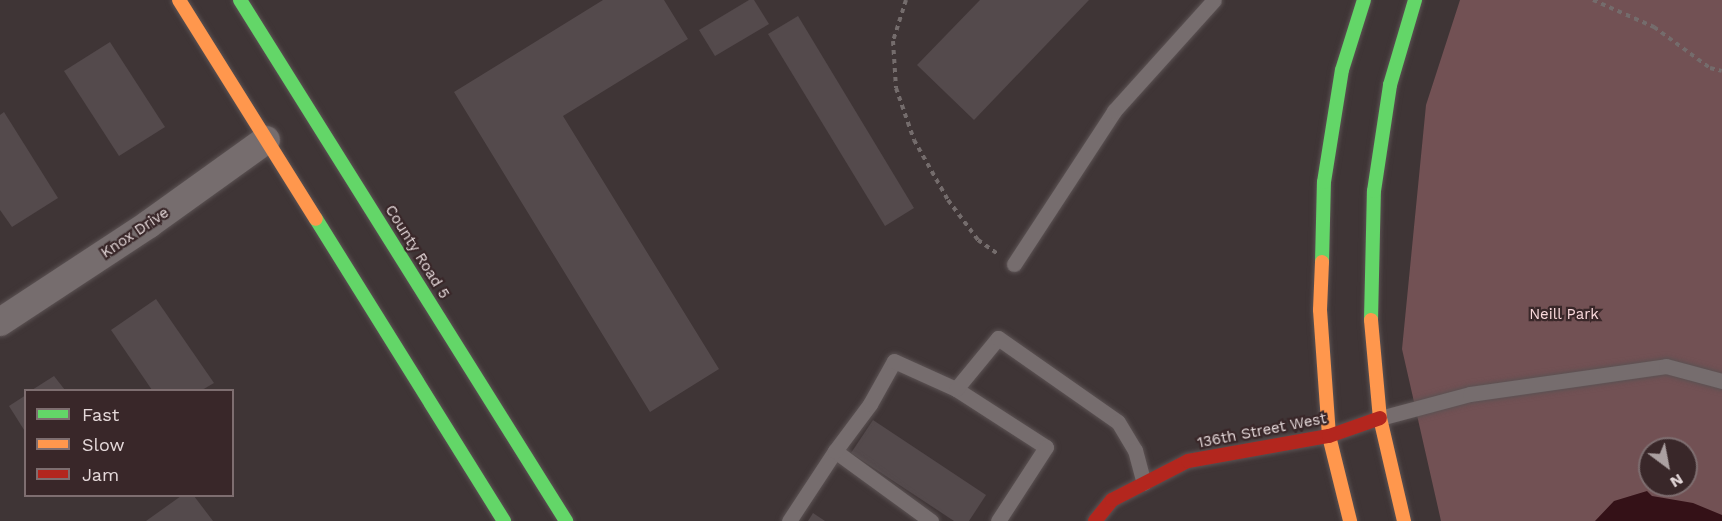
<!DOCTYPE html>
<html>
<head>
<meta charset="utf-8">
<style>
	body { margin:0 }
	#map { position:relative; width:1722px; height:521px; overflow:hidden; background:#3f3536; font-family:"Work Sans",sans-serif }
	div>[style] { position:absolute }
	.green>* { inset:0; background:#725154 }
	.water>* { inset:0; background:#341117 }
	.building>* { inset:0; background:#544a4c }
	.path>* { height:4px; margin-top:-2px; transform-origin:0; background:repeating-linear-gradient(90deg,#746c6c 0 4.5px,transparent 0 9px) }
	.roads { filter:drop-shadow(0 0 2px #5b5253) drop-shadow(0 0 2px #5b5253) }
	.lane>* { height:15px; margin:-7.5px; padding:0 7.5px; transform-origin:7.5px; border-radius:7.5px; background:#766d6e }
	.street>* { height:28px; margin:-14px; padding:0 14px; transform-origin:14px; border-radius:14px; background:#766d6e }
	.fast>* { height:14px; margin:-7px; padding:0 7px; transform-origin:7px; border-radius:7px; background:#63d668 }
	.slow>* { height:14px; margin:-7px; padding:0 7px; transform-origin:7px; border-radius:7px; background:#ff974d }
	.jam>* { height:14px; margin:-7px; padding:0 7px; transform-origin:7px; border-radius:7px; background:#b3261e }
	span { translate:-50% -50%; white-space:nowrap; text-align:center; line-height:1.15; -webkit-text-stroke:4.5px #392729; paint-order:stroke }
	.street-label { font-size:15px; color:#e5d9da }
	.park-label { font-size:15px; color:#fad9dc }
	.legend { position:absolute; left:24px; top:389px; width:210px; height:108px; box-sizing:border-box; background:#392729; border:2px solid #7e6e70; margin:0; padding:8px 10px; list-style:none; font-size:18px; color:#e5d9da }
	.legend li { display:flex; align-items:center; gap:12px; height:30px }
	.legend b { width:30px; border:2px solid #7e6e70 }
	.north { position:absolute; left:1638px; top:437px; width:60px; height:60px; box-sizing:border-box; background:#392729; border:2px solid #7e6e70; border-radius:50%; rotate:148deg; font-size:16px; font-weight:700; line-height:24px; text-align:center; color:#e5d9da }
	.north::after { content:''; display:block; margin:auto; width:21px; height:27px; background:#aba0a1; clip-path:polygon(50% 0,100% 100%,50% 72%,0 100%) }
</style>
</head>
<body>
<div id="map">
	<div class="green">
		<div style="clip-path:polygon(evenodd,1460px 0,1722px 0,1722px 521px,1441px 521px,1402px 349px,1426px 105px,1460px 0,1650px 449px,1686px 449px,1686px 485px,1650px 485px,1650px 449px)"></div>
	</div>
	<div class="water">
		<div style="clip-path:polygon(1647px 491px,1652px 496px,1693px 503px,1722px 515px,1722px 521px,1595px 521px,1614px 501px)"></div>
	</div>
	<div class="building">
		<div style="clip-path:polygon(603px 0,664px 0,688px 39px,563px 116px,719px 369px,650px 412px,454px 92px)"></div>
		<div style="clip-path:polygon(749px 0,754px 0,769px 24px,715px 56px,699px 30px)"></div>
		<div style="clip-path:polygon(980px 0,1089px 0,974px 120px,917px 65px)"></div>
		<div style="clip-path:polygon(798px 16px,914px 208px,885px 226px,768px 34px)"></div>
		<div style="clip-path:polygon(110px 42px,165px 127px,119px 156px,64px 71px)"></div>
		<div style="clip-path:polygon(4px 112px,58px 198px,12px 227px,0 210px,0 115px)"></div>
		<div style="clip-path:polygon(156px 299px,214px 383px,202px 390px,152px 390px,111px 330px)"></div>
		<div style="clip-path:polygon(54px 376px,65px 390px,32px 390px)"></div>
		<div style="clip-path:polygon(26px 395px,26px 433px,9px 406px)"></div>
		<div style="clip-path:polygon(873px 420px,986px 495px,969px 521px,954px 521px,851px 453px)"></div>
		<div style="clip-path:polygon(181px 496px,194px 496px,213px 521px,146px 521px)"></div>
		<div style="clip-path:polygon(813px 513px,825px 521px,808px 521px)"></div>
	</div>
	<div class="path">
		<div style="left:906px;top:0;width:43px;rotate:107.6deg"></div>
		<div style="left:893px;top:41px;width:47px;rotate:86.3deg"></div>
		<div style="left:896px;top:88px;width:55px;rotate:70.9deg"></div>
		<div style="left:914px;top:140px;width:69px;rotate:60.5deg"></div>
		<div style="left:948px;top:200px;width:50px;rotate:53.1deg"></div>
		<div style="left:978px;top:240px;width:24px;rotate:35deg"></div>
		<div style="left:1593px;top:0;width:67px;rotate:23.9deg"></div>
		<div style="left:1654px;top:27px;width:69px;rotate:36.2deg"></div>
		<div style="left:1710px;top:68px;width:12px;rotate:14deg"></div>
	</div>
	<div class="roads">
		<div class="lane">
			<div style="left:1014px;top:264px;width:183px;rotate:-56.8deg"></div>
			<div style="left:1114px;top:111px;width:149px;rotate:-48deg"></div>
			<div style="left:956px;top:389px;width:107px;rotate:32.8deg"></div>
			<div style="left:1046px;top:447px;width:88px;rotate:123deg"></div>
			<div style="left:1380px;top:418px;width:93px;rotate:-14.9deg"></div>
			<div style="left:1470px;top:394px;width:198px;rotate:-8.1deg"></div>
			<div style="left:1666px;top:366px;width:58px;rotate:15deg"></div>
			<div style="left:789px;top:521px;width:84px;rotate:-56.7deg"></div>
			<div style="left:931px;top:521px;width:119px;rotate:-143.9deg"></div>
			<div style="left:835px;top:451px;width:59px;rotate:-53.3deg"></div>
			<div style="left:870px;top:404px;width:49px;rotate:-60.8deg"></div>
			<div style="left:894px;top:361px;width:68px;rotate:24.3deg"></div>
			<div style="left:956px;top:389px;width:66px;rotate:-50.5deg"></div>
			<div style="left:998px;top:338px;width:146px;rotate:35deg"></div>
			<div style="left:1118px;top:422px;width:33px;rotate:59deg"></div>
			<div style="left:1135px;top:450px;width:34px;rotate:75deg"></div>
		</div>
		<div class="street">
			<div style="left:0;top:322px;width:178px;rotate:-33.3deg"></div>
			<div style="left:149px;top:224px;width:144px;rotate:-35.7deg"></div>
		</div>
		<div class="fast">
			<div style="left:240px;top:0;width:615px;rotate:57.96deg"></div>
			<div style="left:316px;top:219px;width:356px;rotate:58.1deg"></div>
			<div style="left:1322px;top:262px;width:80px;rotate:-88.6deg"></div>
			<div style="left:1324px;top:182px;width:113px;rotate:-80.9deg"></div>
			<div style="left:1342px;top:70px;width:73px;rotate:-72.6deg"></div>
			<div style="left:1371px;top:320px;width:129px;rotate:-88.7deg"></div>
			<div style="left:1374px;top:191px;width:107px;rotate:-81.4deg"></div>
			<div style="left:1390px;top:85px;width:89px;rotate:-73.6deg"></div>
		</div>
		<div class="slow">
			<div style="left:179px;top:0;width:258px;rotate:58deg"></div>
			<div style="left:1322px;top:262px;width:48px;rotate:92.4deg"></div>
			<div style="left:1320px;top:310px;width:126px;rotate:85.9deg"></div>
			<div style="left:1329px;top:436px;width:88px;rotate:76.1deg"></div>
			<div style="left:1371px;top:320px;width:98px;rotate:84.8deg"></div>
			<div style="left:1380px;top:418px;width:106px;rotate:76.9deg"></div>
		</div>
		<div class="jam">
			<div style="left:1095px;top:521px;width:27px;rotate:-51deg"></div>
			<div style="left:1112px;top:500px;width:85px;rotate:-27.2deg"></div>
			<div style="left:1188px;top:461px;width:143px;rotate:-10.1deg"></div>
			<div style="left:1329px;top:436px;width:54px;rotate:-19.4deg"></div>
		</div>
	</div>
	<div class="street-label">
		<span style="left:135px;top:233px;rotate:-34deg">Knox Drive</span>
		<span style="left:417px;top:252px;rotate:58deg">County Road 5</span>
		<span style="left:1262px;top:431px;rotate:-11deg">136th Street West</span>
	</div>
	<div class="park-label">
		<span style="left:1564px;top:315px">Neill Park</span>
	</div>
	<ul class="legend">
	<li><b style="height:8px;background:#63d668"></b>Fast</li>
	<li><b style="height:8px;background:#ff974d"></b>Slow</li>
	<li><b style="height:8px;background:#b3261e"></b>Jam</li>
	</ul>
	<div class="north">N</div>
</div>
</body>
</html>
